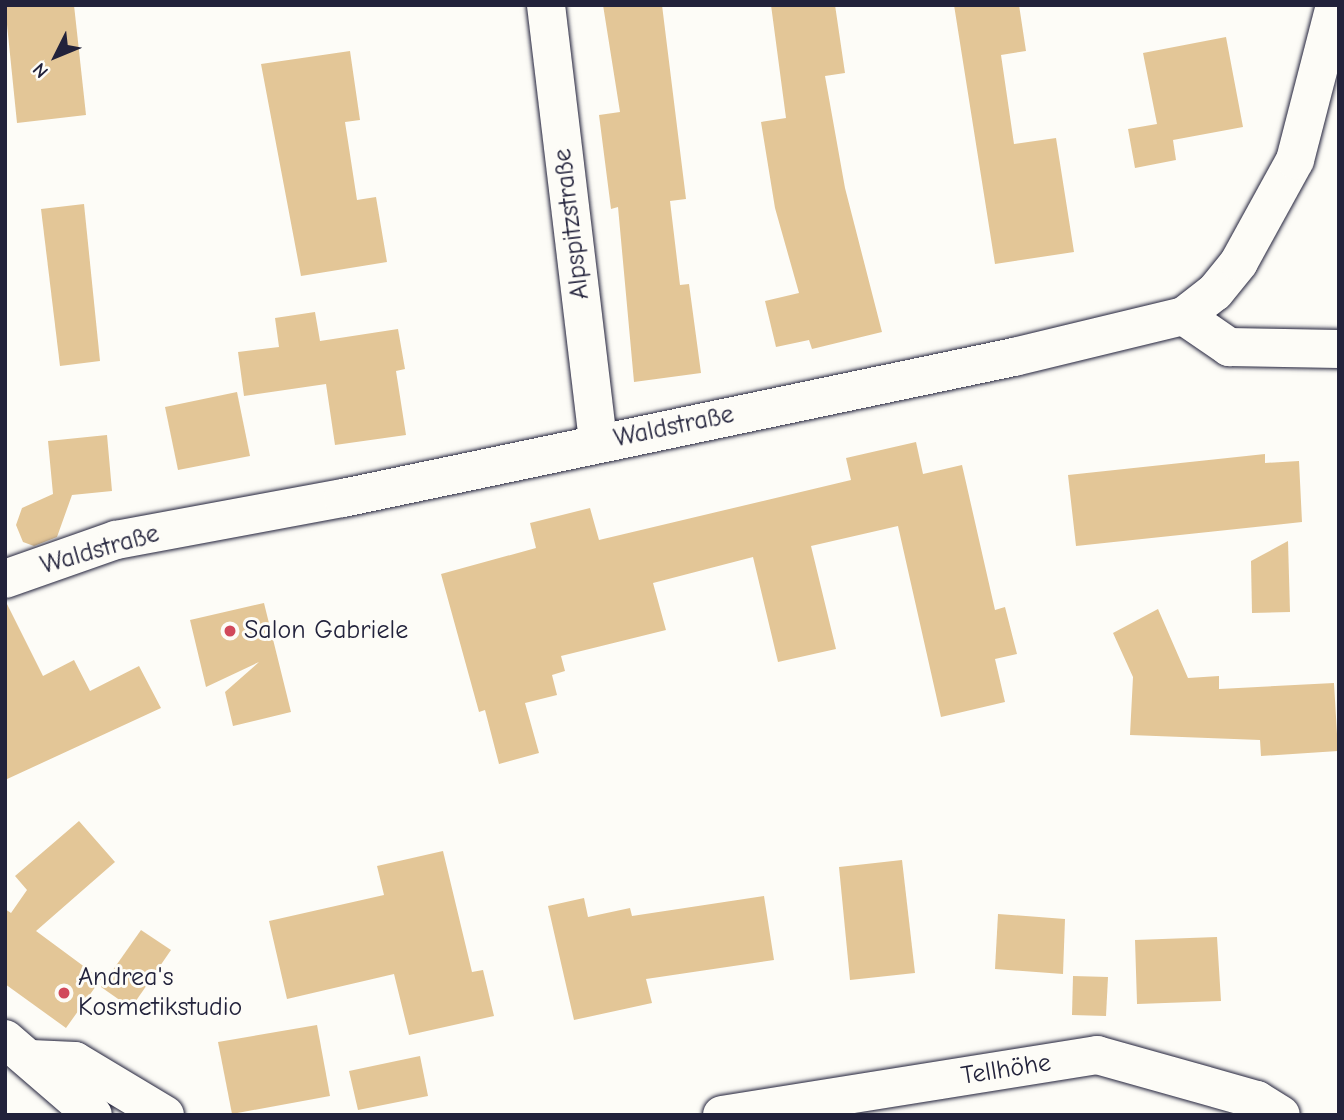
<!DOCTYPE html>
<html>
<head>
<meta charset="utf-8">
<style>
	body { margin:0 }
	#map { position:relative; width:1344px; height:1120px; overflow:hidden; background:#fdfcf7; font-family:"Comic Neue",sans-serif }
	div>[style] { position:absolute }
	.building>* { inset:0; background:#e3c697 }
	.roads { filter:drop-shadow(0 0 2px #22223b) drop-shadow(0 0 2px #22223b) }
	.minor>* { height:38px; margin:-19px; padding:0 19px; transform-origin:19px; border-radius:19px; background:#fdfcf7 }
	.dots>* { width:19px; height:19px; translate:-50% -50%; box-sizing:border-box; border:4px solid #fdfcf7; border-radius:50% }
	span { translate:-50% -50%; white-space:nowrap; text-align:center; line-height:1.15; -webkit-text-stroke:6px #fdfcf7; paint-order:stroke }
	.street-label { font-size:26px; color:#22223b }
	.poi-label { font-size:26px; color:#22223b }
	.left { translate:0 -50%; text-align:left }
	.frame { position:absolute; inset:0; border:7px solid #22223b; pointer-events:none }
	.north { position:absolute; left:21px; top:21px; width:70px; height:70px; -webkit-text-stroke:5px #fdfcf7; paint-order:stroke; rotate:227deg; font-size:19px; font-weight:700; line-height:28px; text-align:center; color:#22223b }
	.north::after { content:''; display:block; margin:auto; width:24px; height:32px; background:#22223b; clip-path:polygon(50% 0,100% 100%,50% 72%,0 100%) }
</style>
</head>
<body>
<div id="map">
	<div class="building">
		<div style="clip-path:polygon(5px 5px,74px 5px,86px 115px,17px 123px)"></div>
		<div style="clip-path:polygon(603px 5px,662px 5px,686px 199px,670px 201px,680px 285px,689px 284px,701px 373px,634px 382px,618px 207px,611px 209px,599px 115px,620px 112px)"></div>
		<div style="clip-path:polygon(771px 5px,835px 5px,845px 73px,825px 76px,845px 188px,882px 332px,812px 349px,809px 340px,776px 347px,765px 301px,799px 293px,775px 208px,761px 122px,786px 118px)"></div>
		<div style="clip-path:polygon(954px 5px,1019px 5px,1026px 51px,1001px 55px,1014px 144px,1056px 138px,1074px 252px,995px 264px)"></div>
		<div style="clip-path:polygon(1226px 37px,1243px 127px,1173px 140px,1176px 160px,1135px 168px,1128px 129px,1157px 124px,1143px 53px)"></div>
		<div style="clip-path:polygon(350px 51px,360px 120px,345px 122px,357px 200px,376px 197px,387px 262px,301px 276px,261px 64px)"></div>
		<div style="clip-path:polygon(84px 204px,100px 361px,60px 366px,41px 209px)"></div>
		<div style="clip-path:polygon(315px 312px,320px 341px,398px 329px,405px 369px,396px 371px,406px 435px,335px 445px,326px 384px,244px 396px,238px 352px,279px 347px,275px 318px)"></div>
		<div style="clip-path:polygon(237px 392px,250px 456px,178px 470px,165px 407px)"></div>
		<div style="clip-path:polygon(107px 435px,112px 491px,72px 495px,57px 537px,34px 546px,23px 542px,16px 525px,22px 508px,53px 494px,48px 441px)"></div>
		<div style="clip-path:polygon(916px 442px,923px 474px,962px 465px,995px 610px,1005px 607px,1017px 654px,995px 659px,1005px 702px,941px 717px,898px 526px,811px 546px,836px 649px,778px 662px,753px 557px,653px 583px,666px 630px,561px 656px,565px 671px,552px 675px,557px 695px,525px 703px,539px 753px,499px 764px,485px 710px,479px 712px,441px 574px,536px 548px,530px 523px,590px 508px,599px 540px,851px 480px,846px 458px)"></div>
		<div style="clip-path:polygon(1265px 454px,1265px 463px,1299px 461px,1302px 522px,1076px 546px,1068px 475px)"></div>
		<div style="clip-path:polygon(1288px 541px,1290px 612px,1252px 613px,1251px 561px)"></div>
		<div style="clip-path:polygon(5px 600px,43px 676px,74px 660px,90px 691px,139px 666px,161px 708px,5px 780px)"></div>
		<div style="clip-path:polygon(264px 603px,291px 712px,233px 726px,225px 692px,259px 662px,206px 687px,190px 620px)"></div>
		<div style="clip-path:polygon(1158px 609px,1188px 678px,1219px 676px,1219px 689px,1334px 683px,1338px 751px,1261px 756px,1260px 740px,1130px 735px,1133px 677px,1113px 633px)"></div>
		<div style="clip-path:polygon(79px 821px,115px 862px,36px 931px,101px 979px,66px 1028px,5px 984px,5px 909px,11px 913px,27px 890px,15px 876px)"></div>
		<div style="clip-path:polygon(443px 851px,472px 972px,483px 970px,494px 1016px,409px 1035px,394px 974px,287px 999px,269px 921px,384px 895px,377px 866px)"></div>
		<div style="clip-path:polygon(902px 860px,915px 973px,850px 980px,839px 867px)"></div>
		<div style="clip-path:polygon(764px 896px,774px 960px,646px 979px,652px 1003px,574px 1020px,548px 906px,584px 898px,588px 917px,630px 908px,632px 916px)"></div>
		<div style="clip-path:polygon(998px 914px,1065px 919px,1063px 974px,995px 969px)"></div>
		<div style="clip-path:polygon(141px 930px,171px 950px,131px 1008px,101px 987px)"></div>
		<div style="clip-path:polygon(1217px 937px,1221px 1001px,1137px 1004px,1135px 940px)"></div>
		<div style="clip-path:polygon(1073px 976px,1108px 977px,1106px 1016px,1072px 1015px)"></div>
		<div style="clip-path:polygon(317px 1025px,330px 1096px,232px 1114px,218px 1042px)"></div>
		<div style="clip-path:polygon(420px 1056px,428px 1096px,358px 1110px,349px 1071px)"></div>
	</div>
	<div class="roads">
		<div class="minor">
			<div style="left:546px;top:5px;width:441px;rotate:83.2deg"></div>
			<div style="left:1184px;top:316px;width:55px;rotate:34.6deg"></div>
			<div style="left:1229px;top:347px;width:110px;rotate:1deg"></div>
			<div style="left:5px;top:579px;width:118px;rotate:-19.4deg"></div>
			<div style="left:116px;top:540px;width:231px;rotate:-10.5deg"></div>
			<div style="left:343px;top:498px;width:686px;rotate:-11.87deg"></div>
			<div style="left:1014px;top:357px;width:175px;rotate:-13.6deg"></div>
			<div style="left:1184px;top:316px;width:39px;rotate:-38deg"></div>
			<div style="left:1215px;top:292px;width:38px;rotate:-51deg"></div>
			<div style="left:1239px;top:262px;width:116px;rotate:-61.2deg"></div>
			<div style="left:1295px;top:160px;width:160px;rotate:-75.5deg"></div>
			<div style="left:5px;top:1039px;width:116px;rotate:40.8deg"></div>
			<div style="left:31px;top:1059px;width:44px;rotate:2.6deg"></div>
			<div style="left:75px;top:1061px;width:105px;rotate:31deg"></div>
			<div style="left:722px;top:1115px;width:380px;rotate:-9.1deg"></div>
			<div style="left:1097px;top:1055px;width:166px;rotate:15.7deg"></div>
			<div style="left:1257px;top:1100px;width:28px;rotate:32deg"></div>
		</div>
	</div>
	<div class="dots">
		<div style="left:230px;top:631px;background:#d1495b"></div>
		<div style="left:64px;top:993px;background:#d1495b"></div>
	</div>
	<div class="street-label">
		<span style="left:572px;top:224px;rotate:-97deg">Alpspitzstraße</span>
		<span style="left:674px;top:427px;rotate:-12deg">Waldstraße</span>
		<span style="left:100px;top:550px;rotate:-16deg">Waldstraße</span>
		<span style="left:1006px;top:1070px;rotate:-9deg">Tellhöhe</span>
	</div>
	<div class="poi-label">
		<span class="left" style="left:244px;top:631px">Salon Gabriele</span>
		<span class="left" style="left:78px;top:993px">Andrea's<br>Kosmetikstudio</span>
	</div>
	<div class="frame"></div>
	<div class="north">N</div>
</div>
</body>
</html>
